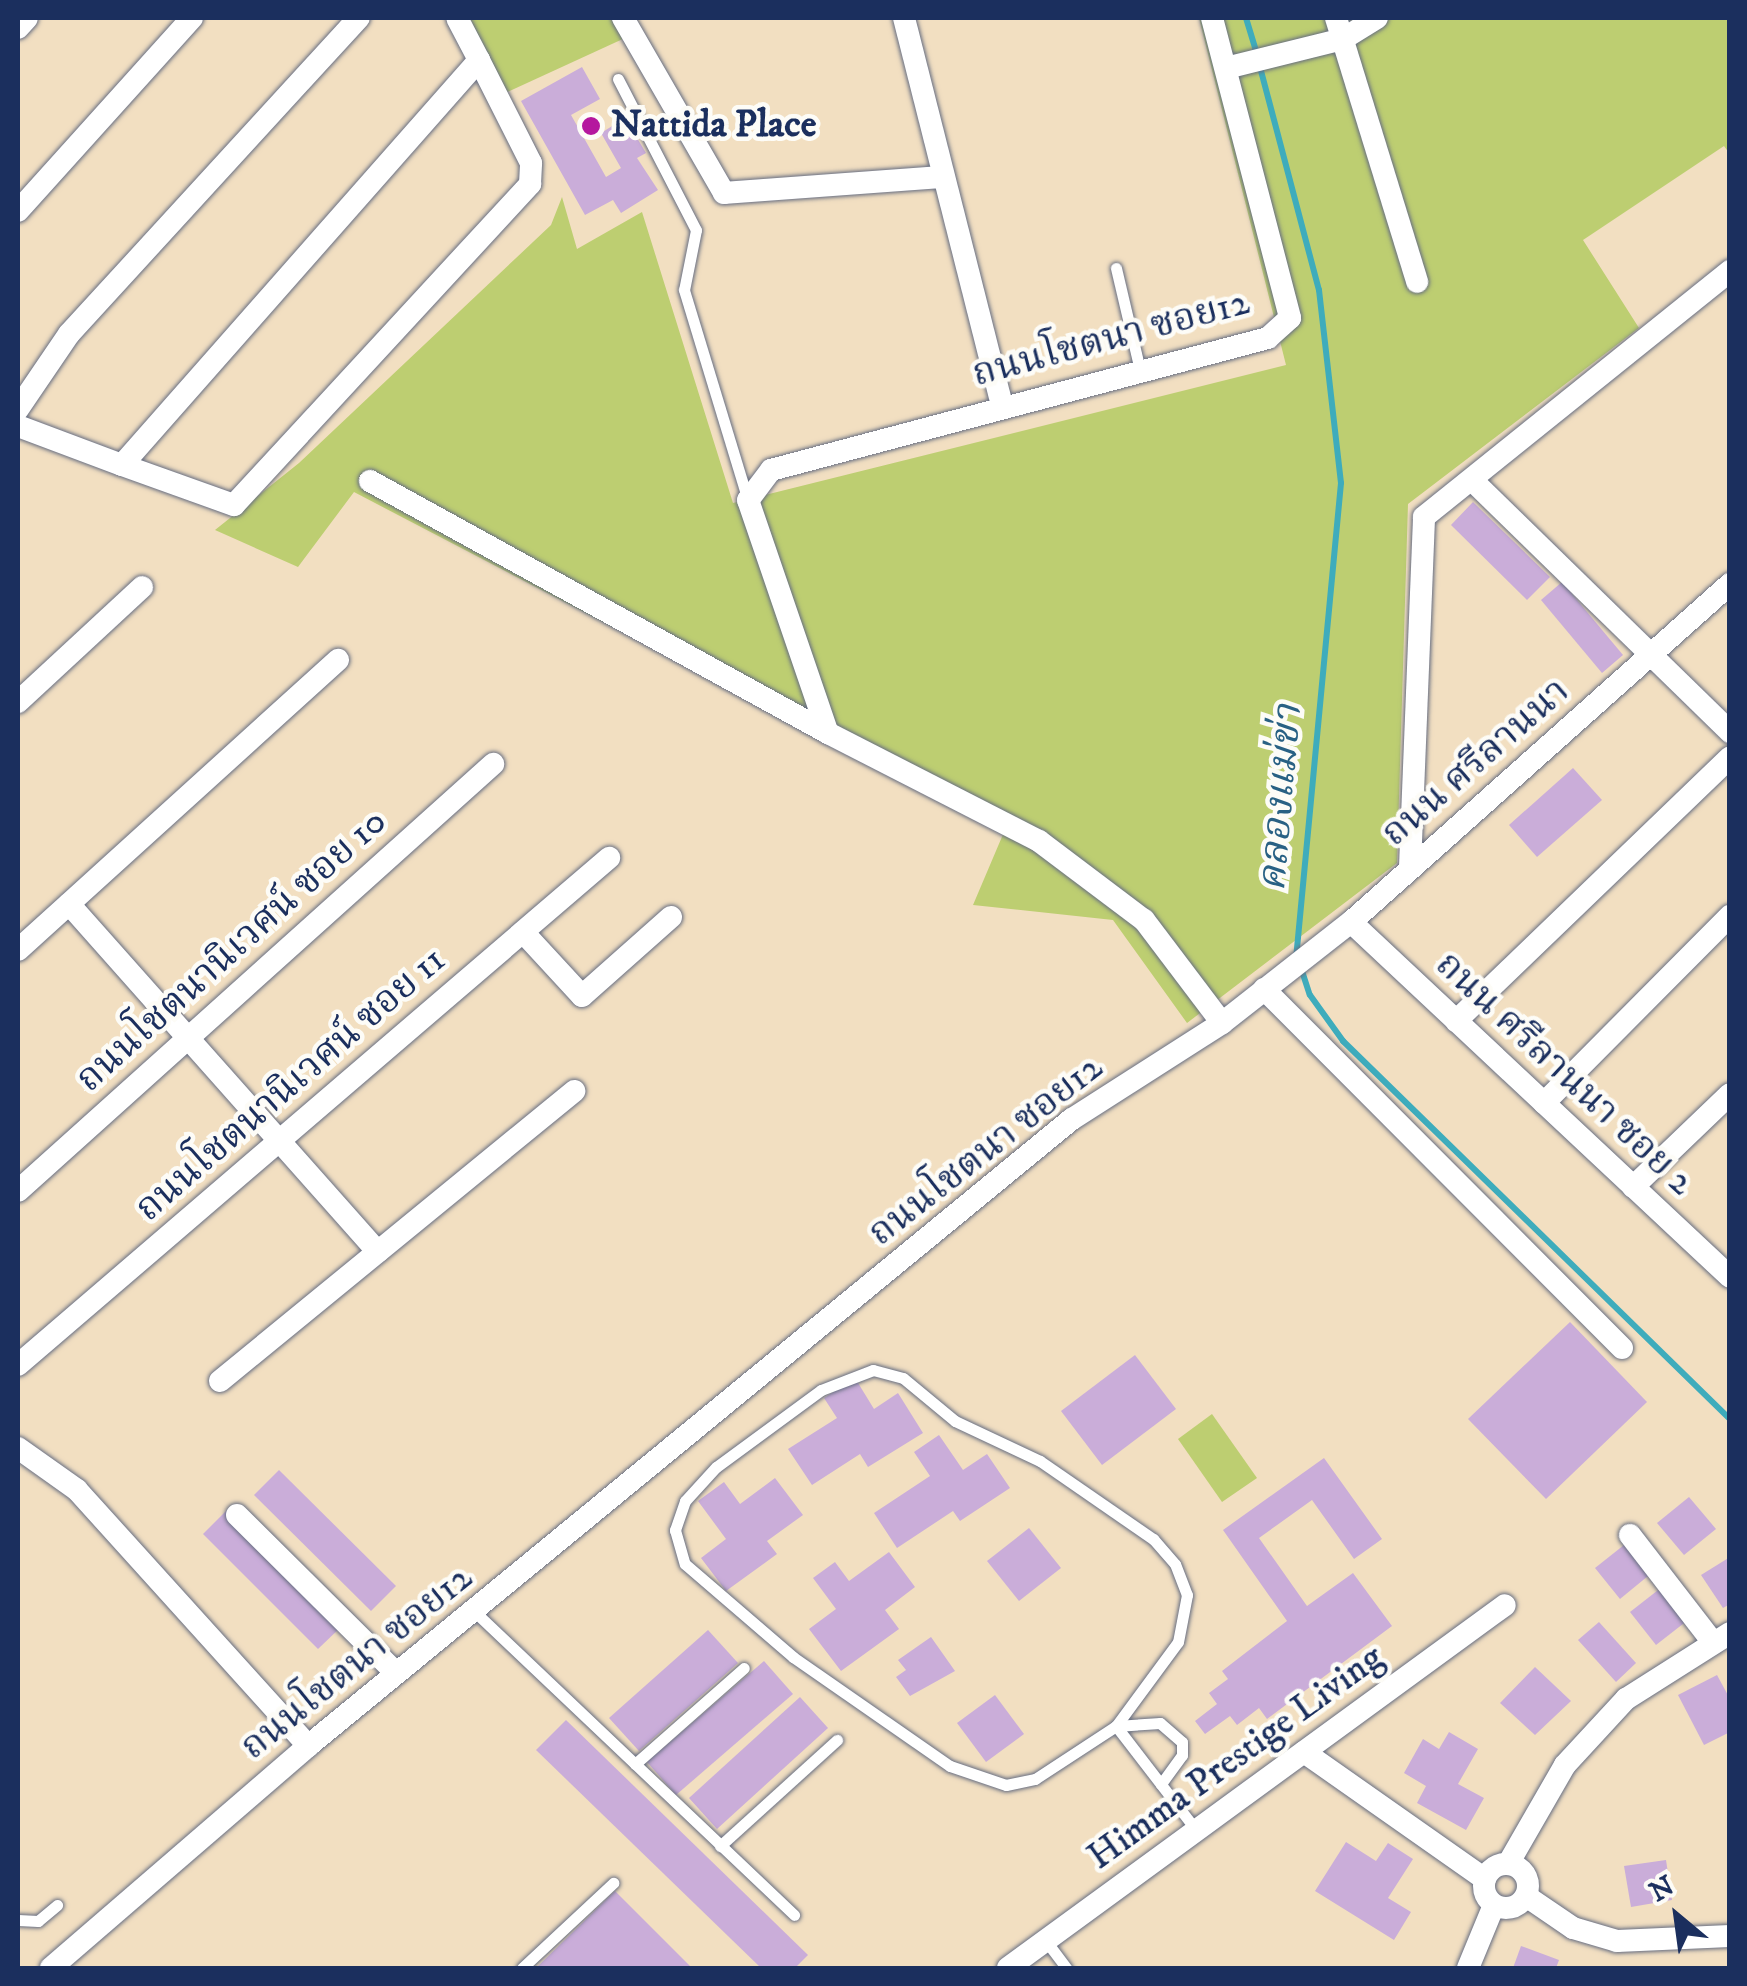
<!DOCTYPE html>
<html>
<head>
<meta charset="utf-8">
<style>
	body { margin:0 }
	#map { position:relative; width:1747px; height:1986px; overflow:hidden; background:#f2dfc1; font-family:"IM FELL DW Pica","Noto Serif Thai",serif }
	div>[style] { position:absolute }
	.green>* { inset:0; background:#bdce71 }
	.stream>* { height:6px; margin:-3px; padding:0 3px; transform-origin:3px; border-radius:3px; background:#3eacbc }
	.building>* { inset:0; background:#caadd9 }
	.roads { filter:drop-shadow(0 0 2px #666d81) drop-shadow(0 0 2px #666d81) }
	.lane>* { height:11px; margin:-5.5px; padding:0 5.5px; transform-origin:5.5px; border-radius:5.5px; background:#fff }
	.street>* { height:22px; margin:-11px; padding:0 11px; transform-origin:11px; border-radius:11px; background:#fff }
	.street>.ring { margin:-11px; padding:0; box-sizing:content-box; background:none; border:22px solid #fff; border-radius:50% }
	.dots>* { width:28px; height:28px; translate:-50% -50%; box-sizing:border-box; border:5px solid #fdfcf7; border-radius:50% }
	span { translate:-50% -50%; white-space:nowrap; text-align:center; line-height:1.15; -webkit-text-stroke:9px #fdfcf7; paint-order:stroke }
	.poi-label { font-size:38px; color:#1b2f5e; font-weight:700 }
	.left { translate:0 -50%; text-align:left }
	.street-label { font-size:38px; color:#1b2f5e }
	.water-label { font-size:40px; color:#296184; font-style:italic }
	.frame { position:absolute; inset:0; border:20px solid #1b2f5e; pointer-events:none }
	.north { position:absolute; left:1627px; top:1866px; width:100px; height:100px; -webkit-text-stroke:8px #fdfcf7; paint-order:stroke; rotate:331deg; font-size:28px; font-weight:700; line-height:40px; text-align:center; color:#1b2f5e }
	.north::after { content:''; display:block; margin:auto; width:35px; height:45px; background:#1b2f5e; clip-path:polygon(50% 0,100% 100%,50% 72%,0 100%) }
</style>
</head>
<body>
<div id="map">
	<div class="green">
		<div style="clip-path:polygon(470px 18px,614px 18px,625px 38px,505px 93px)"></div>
		<div style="clip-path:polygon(1199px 18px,1729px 18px,1729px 153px,1724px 146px,1583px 240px,1639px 328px,1408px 504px,1397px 863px,1187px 1023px,1113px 920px,973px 905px,1004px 832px,354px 492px,298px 567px,215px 530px,299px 463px,551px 225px,562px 197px,577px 249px,642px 212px,733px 503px,1286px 365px)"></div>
		<div style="clip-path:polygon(1212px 1414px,1257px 1478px,1222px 1502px,1178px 1439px)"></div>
	</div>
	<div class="stream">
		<div style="left:1246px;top:18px;width:39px;rotate:73deg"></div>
		<div style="left:1260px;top:67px;width:231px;rotate:75.2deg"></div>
		<div style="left:1319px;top:290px;width:194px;rotate:83.5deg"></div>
		<div style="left:1341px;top:483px;width:475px;rotate:95.4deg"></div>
		<div style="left:1301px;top:968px;width:28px;rotate:72deg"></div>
		<div style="left:1310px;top:995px;width:57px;rotate:54.3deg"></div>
		<div style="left:1343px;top:1041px;width:541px;rotate:44.33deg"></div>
	</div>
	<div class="building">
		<div style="clip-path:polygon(582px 67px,600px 99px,571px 115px,606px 177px,621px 168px,601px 133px,625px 118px,646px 153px,637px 158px,658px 190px,621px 213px,613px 200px,585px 215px,521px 101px)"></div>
		<div style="clip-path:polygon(1473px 502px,1550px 577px,1527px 600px,1451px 525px)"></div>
		<div style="clip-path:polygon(1562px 582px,1623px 655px,1602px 673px,1541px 600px)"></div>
		<div style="clip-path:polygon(1573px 768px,1602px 800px,1537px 857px,1509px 825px)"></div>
		<div style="clip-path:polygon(1570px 1322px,1647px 1402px,1546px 1499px,1468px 1419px)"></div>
		<div style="clip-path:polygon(1135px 1355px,1176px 1409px,1102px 1465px,1061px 1411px)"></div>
		<div style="clip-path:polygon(855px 1378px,874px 1409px,898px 1393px,923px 1433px,868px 1467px,860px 1454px,812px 1485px,788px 1449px,837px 1418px,824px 1398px)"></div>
		<div style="clip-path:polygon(939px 1435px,963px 1470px,987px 1454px,1010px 1488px,960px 1521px,953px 1511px,897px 1548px,874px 1513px,930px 1476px,914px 1452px)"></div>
		<div style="clip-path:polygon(1324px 1458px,1382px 1539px,1354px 1559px,1312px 1500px,1259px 1538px,1307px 1606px,1353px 1573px,1392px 1626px,1267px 1719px,1259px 1708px,1237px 1725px,1230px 1716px,1205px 1734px,1195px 1721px,1217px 1704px,1209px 1693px,1228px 1679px,1222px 1671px,1287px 1621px,1223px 1530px)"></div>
		<div style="clip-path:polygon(279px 1470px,396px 1586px,371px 1611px,254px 1495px)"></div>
		<div style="clip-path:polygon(775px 1478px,803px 1515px,767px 1541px,777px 1554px,726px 1591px,701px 1558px,726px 1539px,698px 1501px,724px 1482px,740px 1504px)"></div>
		<div style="clip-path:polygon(1689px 1497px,1716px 1529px,1684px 1555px,1657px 1523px)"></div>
		<div style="clip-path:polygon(227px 1510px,342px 1626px,318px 1649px,203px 1534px)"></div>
		<div style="clip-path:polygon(1029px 1528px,1061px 1568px,1019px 1601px,987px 1561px)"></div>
		<div style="clip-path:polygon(1624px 1545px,1648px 1576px,1620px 1599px,1595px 1568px)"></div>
		<div style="clip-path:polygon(889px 1552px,915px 1587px,885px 1610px,899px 1629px,841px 1671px,809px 1629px,836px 1609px,813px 1578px,835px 1562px,849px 1581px)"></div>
		<div style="clip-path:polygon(1730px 1557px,1730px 1604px,1723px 1608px,1701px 1575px)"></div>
		<div style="clip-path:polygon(1662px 1587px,1688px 1620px,1656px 1645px,1630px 1612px)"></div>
		<div style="clip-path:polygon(1599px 1622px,1636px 1663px,1616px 1682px,1578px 1640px)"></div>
		<div style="clip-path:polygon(708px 1630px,738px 1663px,639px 1751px,609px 1718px)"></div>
		<div style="clip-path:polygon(931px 1637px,955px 1671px,910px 1696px,896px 1677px,906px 1670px,898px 1660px)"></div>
		<div style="clip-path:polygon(764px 1661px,793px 1694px,676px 1795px,647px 1762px)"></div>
		<div style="clip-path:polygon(1535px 1667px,1571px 1701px,1535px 1735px,1500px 1703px)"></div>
		<div style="clip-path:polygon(1717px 1675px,1730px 1699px,1730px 1732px,1704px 1745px,1678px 1695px)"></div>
		<div style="clip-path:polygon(995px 1695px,1024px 1734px,986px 1762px,957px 1723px)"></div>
		<div style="clip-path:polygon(800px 1697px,828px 1728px,717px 1829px,689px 1798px)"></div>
		<div style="clip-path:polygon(566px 1720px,808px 1955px,795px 1968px,761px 1968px,536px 1750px)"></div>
		<div style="clip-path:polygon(1449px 1732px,1478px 1749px,1458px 1784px,1484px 1798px,1466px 1830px,1417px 1803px,1426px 1786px,1404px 1773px,1423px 1739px,1439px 1749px)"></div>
		<div style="clip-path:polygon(1346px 1842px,1376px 1861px,1388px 1843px,1413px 1859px,1388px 1898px,1411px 1912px,1394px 1940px,1315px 1891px)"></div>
		<div style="clip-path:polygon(1666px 1860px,1672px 1900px,1631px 1907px,1624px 1866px)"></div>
		<div style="clip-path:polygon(615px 1891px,692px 1968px,536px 1968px)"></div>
		<div style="clip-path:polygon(1521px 1946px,1559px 1960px,1556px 1968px,1513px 1968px)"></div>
	</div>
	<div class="roads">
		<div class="lane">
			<div style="left:618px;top:79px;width:170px;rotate:62.7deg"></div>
			<div style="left:696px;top:230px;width:61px;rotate:101.3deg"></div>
			<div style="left:684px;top:290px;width:220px;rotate:73.1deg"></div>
			<div style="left:1116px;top:268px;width:105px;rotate:76.8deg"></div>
			<div style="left:475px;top:1612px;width:440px;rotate:43.5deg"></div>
			<div style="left:1116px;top:1726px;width:104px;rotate:-53.6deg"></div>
			<div style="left:1178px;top:1642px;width:48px;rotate:-79.2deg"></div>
			<div style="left:1187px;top:1595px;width:33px;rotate:-111deg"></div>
			<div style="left:1175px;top:1564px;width:33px;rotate:-131deg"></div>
			<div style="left:1153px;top:1539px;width:137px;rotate:-145.4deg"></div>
			<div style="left:1040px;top:1461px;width:94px;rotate:-154.8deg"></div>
			<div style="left:955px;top:1421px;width:67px;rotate:-140.4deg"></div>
			<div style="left:903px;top:1378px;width:31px;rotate:-165deg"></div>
			<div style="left:873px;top:1370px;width:56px;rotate:159deg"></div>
			<div style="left:821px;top:1390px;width:130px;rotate:143.7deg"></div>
			<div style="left:716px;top:1467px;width:46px;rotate:132.4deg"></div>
			<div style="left:685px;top:1501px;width:31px;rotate:109deg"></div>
			<div style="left:675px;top:1530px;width:35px;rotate:74deg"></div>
			<div style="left:685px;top:1564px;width:143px;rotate:40.7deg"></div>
			<div style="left:793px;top:1657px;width:191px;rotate:34.8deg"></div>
			<div style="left:950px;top:1766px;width:59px;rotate:18.7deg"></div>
			<div style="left:1006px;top:1785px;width:30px;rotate:-12deg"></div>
			<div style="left:1035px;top:1779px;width:97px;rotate:-33.2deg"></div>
			<div style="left:1116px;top:1726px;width:44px;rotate:-3.9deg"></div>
			<div style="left:1160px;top:1723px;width:29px;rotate:41deg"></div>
			<div style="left:1182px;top:1742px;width:13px;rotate:90deg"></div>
			<div style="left:1182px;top:1755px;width:36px;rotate:126deg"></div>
			<div style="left:1116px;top:1726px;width:133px;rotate:52.4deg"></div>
			<div style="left:635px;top:1764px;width:145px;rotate:-41.4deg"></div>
			<div style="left:720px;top:1846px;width:158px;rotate:-42.2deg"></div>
			<div style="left:18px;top:1920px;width:20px;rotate:3deg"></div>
			<div style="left:38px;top:1921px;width:25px;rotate:-40deg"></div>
			<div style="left:1046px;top:1941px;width:34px;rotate:53deg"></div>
			<div style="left:522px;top:1968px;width:125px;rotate:-43deg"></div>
		</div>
		<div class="street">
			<div style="left:623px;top:18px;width:202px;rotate:60deg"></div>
			<div style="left:724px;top:193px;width:217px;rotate:-4.2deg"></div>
			<div style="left:904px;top:18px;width:398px;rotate:75.8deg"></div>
			<div style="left:1212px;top:18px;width:310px;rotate:75.4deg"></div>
			<div style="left:1290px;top:318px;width:30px;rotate:138deg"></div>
			<div style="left:1268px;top:338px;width:514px;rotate:165.13deg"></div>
			<div style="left:771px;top:470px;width:38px;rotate:127deg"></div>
			<div style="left:748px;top:500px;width:246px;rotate:71.1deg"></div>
			<div style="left:828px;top:733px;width:237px;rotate:27.1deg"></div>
			<div style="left:1039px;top:841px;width:131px;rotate:37deg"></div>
			<div style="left:1144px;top:920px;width:129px;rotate:52.9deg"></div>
			<div style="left:1336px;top:18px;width:276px;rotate:72.9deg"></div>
			<div style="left:18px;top:28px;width:13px;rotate:-48deg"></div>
			<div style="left:1226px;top:68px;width:121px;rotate:-13.9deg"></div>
			<div style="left:1343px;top:39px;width:40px;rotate:-32deg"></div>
			<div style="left:18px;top:211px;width:260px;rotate:-48deg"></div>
			<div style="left:18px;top:409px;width:91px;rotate:-55.8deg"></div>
			<div style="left:69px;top:334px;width:429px;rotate:-47.5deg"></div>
			<div style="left:18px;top:426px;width:111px;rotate:20.6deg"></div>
			<div style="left:122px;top:465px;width:540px;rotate:-48.6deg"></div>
			<div style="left:479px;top:60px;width:47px;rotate:-117.6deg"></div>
			<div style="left:122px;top:465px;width:119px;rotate:19.7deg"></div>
			<div style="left:234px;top:505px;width:437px;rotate:-47.3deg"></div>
			<div style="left:530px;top:184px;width:21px;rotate:-87deg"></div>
			<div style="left:531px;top:163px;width:115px;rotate:-116.8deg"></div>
			<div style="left:1472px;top:480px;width:361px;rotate:44.3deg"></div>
			<div style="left:370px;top:481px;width:523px;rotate:28.82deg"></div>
			<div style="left:18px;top:702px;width:169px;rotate:-42.8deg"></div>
			<div style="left:1410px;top:867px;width:350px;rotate:-87.7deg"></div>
			<div style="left:1424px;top:517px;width:393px;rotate:-38.8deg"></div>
			<div style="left:69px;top:904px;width:465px;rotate:48.4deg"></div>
			<div style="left:1351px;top:922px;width:519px;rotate:43.13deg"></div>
			<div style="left:523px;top:932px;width:87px;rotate:47.3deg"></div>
			<div style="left:582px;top:996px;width:119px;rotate:-41.6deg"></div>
			<div style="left:18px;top:950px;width:432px;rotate:-42.2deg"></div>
			<div style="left:1264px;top:989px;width:507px;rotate:45.08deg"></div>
			<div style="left:1456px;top:1021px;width:380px;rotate:-43.9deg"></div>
			<div style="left:1544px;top:1103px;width:264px;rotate:-45.2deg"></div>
			<div style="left:1633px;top:1187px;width:134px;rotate:-43.8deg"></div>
			<div style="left:18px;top:1191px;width:639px;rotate:-41.95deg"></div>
			<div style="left:18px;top:1365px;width:779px;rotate:-40.63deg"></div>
			<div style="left:220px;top:1381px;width:458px;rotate:-39.3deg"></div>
			<div style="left:18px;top:1448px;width:72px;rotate:35.4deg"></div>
			<div style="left:77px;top:1490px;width:345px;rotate:47.9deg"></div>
			<div style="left:237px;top:1515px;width:224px;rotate:44.8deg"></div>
			<div style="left:1630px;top:1535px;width:134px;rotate:52.3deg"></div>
			<div style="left:1304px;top:1752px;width:221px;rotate:35.1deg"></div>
			<div style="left:1508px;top:1864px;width:114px;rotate:-60.1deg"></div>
			<div style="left:1565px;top:1765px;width:90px;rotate:-47.3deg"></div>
			<div style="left:1626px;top:1699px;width:123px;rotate:-32.4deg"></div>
			<div class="ring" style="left:1484px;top:1864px;width:22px;height:22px"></div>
			<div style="left:1526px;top:1896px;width:57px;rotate:34.2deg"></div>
			<div style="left:1573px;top:1928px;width:46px;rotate:16.5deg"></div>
			<div style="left:1617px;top:1941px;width:113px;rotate:-2.5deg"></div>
			<div style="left:51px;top:1968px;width:340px;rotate:-40.8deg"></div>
			<div style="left:308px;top:1746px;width:988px;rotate:-39.38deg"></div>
			<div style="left:1072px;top:1119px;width:178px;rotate:-32.6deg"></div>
			<div style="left:1222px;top:1023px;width:164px;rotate:-38.1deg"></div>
			<div style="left:1351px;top:922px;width:508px;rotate:-41.73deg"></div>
			<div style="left:1008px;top:1968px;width:615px;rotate:-36.14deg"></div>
			<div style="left:1468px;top:1968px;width:68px;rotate:-67.6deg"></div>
		</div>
	</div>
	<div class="dots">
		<div style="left:591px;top:126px;background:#b5179e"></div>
	</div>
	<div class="poi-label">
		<span class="left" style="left:611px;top:126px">Nattida Place</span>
	</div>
	<div class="street-label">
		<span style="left:1111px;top:339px;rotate:-15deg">ถนนโชตนา ซอย12</span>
		<span style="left:1476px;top:763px;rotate:-41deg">ถนน ศรีลานนา</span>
		<span style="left:232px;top:951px;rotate:-42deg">ถนนโชตนานิเวศน์ ซอย 10</span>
		<span style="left:1564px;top:1074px;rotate:43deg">ถนน ศรีลานนา ซอย 2</span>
		<span style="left:291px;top:1085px;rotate:-41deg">ถนนโชตนานิเวศน์ ซอย 11</span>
		<span style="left:986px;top:1151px;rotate:-38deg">ถนนโชตนา ซอย12</span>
		<span style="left:357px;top:1663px;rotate:-39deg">ถนนโชตนา ซอย12</span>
		<span style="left:1236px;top:1758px;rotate:-36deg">Himma Prestige Living</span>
	</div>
	<div class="water-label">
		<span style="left:1281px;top:798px;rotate:-85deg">คลองแม่ข่า</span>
	</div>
	<div class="frame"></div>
	<div class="north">N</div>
</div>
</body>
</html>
